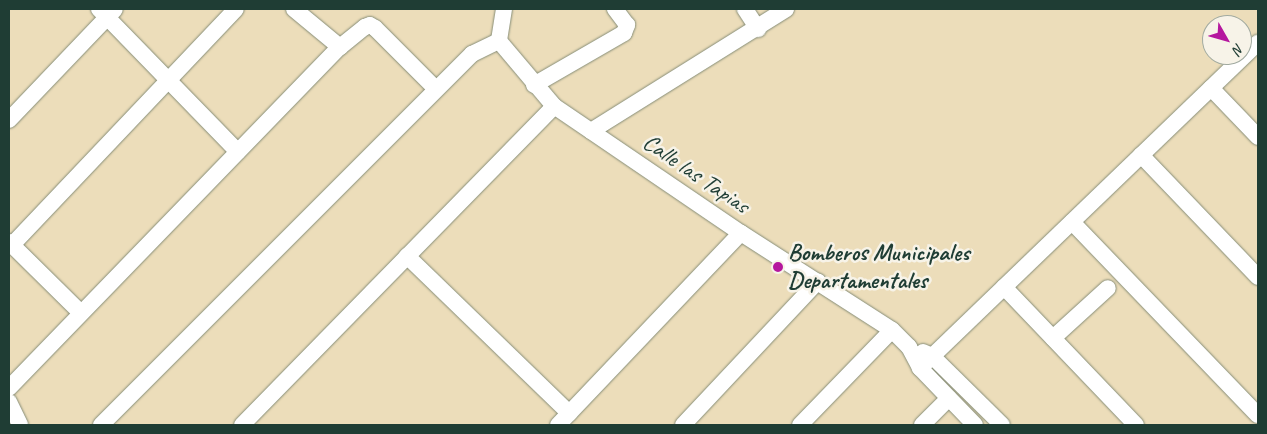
<!DOCTYPE html>
<html>
<head>
<meta charset="utf-8">
<style>
	body { margin:0 }
	#map { position:relative; width:1267px; height:434px; overflow:hidden; background:#ecddba; font-family:Caveat,sans-serif }
	div>[style] { position:absolute }
	.roads { filter:drop-shadow(0 0 1px #868d77) drop-shadow(0 0 1px #868d77) }
	.minor>* { height:16px; margin:-8px; padding:0 8px; transform-origin:8px; border-radius:8px; background:#fff }
	.dots>* { width:14px; height:14px; translate:-50% -50%; box-sizing:border-box; border:2px solid #f7f3e8; border-radius:50% }
	span { translate:-50% -50%; white-space:nowrap; text-align:center; line-height:1.15; -webkit-text-stroke:5px #f7f3e8; paint-order:stroke }
	.street-label { font-size:24px; color:#1f3d34 }
	.poi-label { font-size:24px; color:#1f3d34; font-weight:700 }
	.left { translate:0 -50%; text-align:left }
	.frame { position:absolute; inset:0; border:10px solid #1f3d34; pointer-events:none }
	.north { position:absolute; left:1202px; top:15px; width:50px; height:50px; box-sizing:border-box; background:#f7f3e8; border:1px solid #a1aaa0; border-radius:50%; rotate:128deg; font-size:14px; font-weight:700; line-height:20px; text-align:center; color:#1f3d34 }
	.north::after { content:''; display:block; margin:auto; width:18px; height:22px; background:#b5179e; clip-path:polygon(50% 0,100% 100%,50% 72%,0 100%) }
</style>
</head>
<body>
<div id="map">
	<div class="roads">
		<div class="minor">
			<div style="left:99px;top:9px;width:199px;rotate:45.8deg"></div>
			<div style="left:294px;top:9px;width:60px;rotate:39.6deg"></div>
			<div style="left:504px;top:9px;width:32px;rotate:99deg"></div>
			<div style="left:499px;top:41px;width:85px;rotate:49.8deg"></div>
			<div style="left:554px;top:106px;width:226px;rotate:34.2deg"></div>
			<div style="left:741px;top:233px;width:179px;rotate:32.7deg"></div>
			<div style="left:892px;top:330px;width:24px;rotate:45deg"></div>
			<div style="left:909px;top:347px;width:24px;rotate:62deg"></div>
			<div style="left:920px;top:368px;width:79px;rotate:46deg"></div>
			<div style="left:745px;top:9px;width:24px;rotate:57deg"></div>
			<div style="left:534px;top:85px;width:104px;rotate:-30deg"></div>
			<div style="left:624px;top:33px;width:9px;rotate:-69deg"></div>
			<div style="left:627px;top:25px;width:20px;rotate:-127deg"></div>
			<div style="left:1211px;top:88px;width:68px;rotate:46.2deg"></div>
			<div style="left:9px;top:120px;width:153px;rotate:-46.3deg"></div>
			<div style="left:591px;top:131px;width:230px;rotate:-32deg"></div>
			<div style="left:1141px;top:155px;width:169px;rotate:46.2deg"></div>
			<div style="left:1072px;top:222px;width:268px;rotate:46.1deg"></div>
			<div style="left:9px;top:242px;width:100px;rotate:44.6deg"></div>
			<div style="left:12px;top:245px;width:325px;rotate:-46.5deg"></div>
			<div style="left:407px;top:256px;width:226px;rotate:44.1deg"></div>
			<div style="left:1004px;top:287px;width:191px;rotate:46.3deg"></div>
			<div style="left:1053px;top:338px;width:74px;rotate:-42.3deg"></div>
			<div style="left:923px;top:352px;width:10px;rotate:24deg"></div>
			<div style="left:932px;top:356px;width:98px;rotate:44.6deg"></div>
			<div style="left:920px;top:368px;width:469px;rotate:-43.9deg"></div>
			<div style="left:9px;top:388px;width:475px;rotate:-45.9deg"></div>
			<div style="left:340px;top:47px;width:32px;rotate:-39deg"></div>
			<div style="left:365px;top:27px;width:5px;rotate:-22deg"></div>
			<div style="left:370px;top:25px;width:6px;rotate:31deg"></div>
			<div style="left:375px;top:28px;width:86px;rotate:45deg"></div>
			<div style="left:9px;top:402px;width:25px;rotate:64deg"></div>
			<div style="left:101px;top:425px;width:525px;rotate:-45deg"></div>
			<div style="left:472px;top:54px;width:30px;rotate:-26deg"></div>
			<div style="left:242px;top:425px;width:446px;rotate:-45.6deg"></div>
			<div style="left:558px;top:425px;width:265px;rotate:-46.4deg"></div>
			<div style="left:683px;top:425px;width:197px;rotate:-46.8deg"></div>
			<div style="left:800px;top:425px;width:132px;rotate:-45.9deg"></div>
			<div style="left:922px;top:425px;width:38px;rotate:-45deg"></div>
		</div>
	</div>
	<div class="dots">
		<div style="left:778px;top:267px;background:#b5179e"></div>
	</div>
	<div class="street-label">
		<span style="left:696px;top:174px;rotate:34deg">Calle las Tapias</span>
	</div>
	<div class="poi-label">
		<span class="left" style="left:788px;top:267px">Bomberos Municipales<br>Departamentales</span>
	</div>
	<div class="frame"></div>
	<div class="north">N</div>
</div>
</body>
</html>
